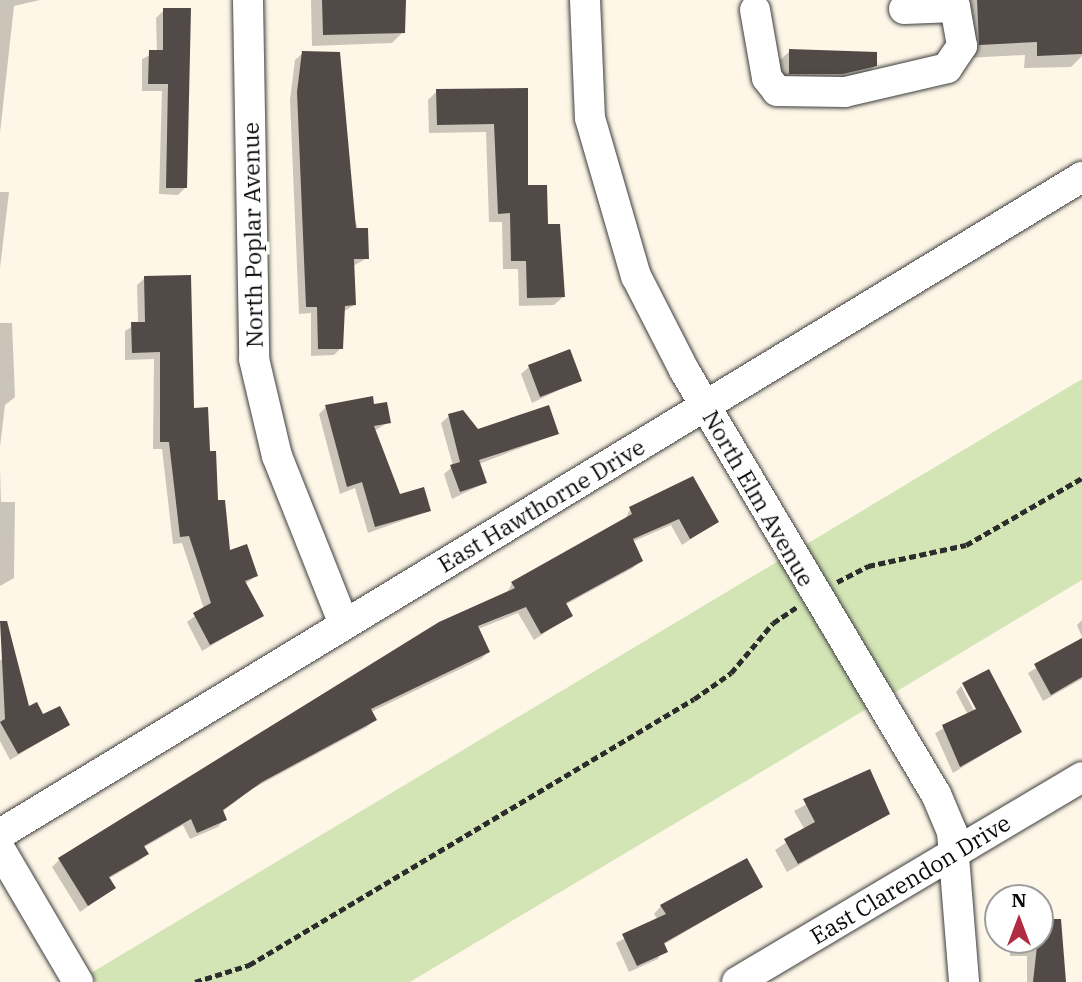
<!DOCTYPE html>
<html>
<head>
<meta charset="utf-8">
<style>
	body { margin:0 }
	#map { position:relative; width:1082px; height:982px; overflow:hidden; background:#fef7e8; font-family:"IBM Plex Serif",serif }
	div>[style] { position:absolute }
	.green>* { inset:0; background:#d3e5b5 }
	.shadow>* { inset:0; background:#0003 }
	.building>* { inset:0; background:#524a47 }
	.path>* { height:4.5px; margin-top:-2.25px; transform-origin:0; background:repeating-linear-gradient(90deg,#2c2c2c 0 7px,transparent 0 10.5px) }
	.roads { filter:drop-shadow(0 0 2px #3d3d3d) drop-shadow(0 0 2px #3d3d3d) }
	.minor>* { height:30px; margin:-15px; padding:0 15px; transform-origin:15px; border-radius:15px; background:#fff }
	span { translate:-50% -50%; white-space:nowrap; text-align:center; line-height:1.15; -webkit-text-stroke:7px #fff; paint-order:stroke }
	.street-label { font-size:23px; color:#0a0a0a }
	.north { position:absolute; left:984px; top:884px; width:70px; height:70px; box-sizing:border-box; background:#fff; border:2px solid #9d9d9d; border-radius:50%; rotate:0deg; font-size:19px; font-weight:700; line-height:28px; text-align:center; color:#0a0a0a }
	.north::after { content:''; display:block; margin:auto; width:24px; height:32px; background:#b02b41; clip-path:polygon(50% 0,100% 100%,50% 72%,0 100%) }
</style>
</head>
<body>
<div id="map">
	<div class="green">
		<div style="clip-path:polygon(1082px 379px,1082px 580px,894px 693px,805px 545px)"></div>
		<div style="clip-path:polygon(780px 560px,868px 708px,410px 982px,96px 982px,91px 973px)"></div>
	</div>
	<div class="shadow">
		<div style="clip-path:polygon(0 0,40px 0,14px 6px,0 133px)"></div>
		<div style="clip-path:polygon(311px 0,404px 0,403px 32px,392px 43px,312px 46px)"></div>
		<div style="clip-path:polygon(964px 0,1082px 0,1082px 56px,1071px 67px,1024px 68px,1025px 55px,966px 58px)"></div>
		<div style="clip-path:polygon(164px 10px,186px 187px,178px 195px,159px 194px,162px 91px,142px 91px,142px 59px,157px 52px,156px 18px)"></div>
		<div style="clip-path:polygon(790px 51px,875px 66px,864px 77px,778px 84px,778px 62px)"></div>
		<div style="clip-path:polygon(303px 53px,367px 258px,353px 266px,354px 305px,343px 312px,341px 348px,334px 355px,311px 356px,311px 313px,299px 314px,290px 100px,295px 60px)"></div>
		<div style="clip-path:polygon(526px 90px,526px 187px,546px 226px,563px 297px,554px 305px,519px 306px,518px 269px,503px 269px,502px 222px,489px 222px,486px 132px,429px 133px,428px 100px,437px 91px)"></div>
		<div style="clip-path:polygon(0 192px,9px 192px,0 268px)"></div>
		<div style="clip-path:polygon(145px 278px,208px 453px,229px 552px,256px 576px,245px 584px,262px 616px,202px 651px,187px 622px,204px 609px,182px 543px,173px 544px,162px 449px,153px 449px,154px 359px,125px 360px,125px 331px,138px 323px,137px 285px)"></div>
		<div style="clip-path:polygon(0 323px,12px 323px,15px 397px,5px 405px,0 447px)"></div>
		<div style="clip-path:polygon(529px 367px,580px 380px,532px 403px,521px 374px)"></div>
		<div style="clip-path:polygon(373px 406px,389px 422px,374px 431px,398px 496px,429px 511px,368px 533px,355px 488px,340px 494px,319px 414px,326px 407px)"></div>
		<div style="clip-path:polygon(449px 416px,477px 431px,557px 434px,479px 464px,485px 483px,452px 499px,444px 474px,453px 466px,441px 423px)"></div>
		<div style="clip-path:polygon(0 468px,1px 502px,15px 502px,14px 578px,0 586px)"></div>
		<div style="clip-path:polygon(630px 509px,717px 522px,682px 545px,671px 525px,632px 542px,640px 560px,633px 568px,565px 605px,571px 615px,534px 640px,518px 613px,478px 629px,488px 652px,481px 659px,371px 712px,375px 719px,367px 727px,252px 789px,222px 812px,225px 819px,218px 827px,190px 839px,183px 825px,143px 848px,147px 854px,139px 861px,108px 879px,114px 888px,80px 912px,52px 867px,59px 860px,440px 624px,507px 593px,512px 583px,625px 520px)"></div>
		<div style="clip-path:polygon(1082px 620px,1082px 637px,1077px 625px)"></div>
		<div style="clip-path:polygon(1082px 640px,1082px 679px,1043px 701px,1028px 673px)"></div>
		<div style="clip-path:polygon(14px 656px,28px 709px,68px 725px,10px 760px,0 741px,0 660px)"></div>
		<div style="clip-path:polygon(961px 686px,978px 718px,1020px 732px,953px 773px,935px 733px,968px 715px,956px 692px)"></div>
		<div style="clip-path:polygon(869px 771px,888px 814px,787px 872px,775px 850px,805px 830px,794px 811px)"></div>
		<div style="clip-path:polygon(761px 887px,663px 945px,658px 959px,629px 972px,616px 943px,658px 920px,654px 914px,661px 906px)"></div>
		<div style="clip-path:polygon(1010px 940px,1040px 940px,1063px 982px,1027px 982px,1027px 956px,1010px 956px)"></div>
	</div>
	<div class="building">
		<div style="clip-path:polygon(322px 0,406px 0,405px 33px,323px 35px)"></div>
		<div style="clip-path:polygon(977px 0,1082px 0,1082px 54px,1037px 56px,1037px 42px,979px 45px)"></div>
		<div style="clip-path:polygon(163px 8px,191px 8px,187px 188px,166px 188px,168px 84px,148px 84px,149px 50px,163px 50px)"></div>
		<div style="clip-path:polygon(789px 49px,877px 52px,877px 66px,843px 74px,789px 74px)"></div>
		<div style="clip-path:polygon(302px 51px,340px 52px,356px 228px,368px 228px,369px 259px,354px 259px,356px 305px,345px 306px,343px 349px,318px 349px,317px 307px,306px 307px,297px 92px)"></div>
		<div style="clip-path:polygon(528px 88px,528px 185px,547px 185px,548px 224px,560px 224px,565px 297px,527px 298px,526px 261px,511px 261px,510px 213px,498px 214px,494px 124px,437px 125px,436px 89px)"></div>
		<div style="clip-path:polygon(191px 275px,194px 408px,208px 407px,210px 451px,216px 451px,218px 500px,225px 500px,230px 550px,247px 544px,258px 576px,245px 581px,264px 616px,210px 645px,193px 613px,211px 603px,189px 536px,180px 537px,169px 442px,160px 442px,160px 352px,132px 353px,131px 322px,145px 322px,144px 276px)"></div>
		<div style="clip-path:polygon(570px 349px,582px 381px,540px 397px,528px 365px)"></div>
		<div style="clip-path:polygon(373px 396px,374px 404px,387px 402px,391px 423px,374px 426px,400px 494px,424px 487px,431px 511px,375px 527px,362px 482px,347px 487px,325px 405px)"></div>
		<div style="clip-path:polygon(549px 405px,559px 434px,479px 460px,487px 483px,460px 492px,450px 465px,460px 462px,448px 414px,463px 410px,478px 429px)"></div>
		<div style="clip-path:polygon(693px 476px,719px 522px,690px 539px,679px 519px,633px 539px,643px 561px,566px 603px,573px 616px,541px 634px,526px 607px,478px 626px,490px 652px,371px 709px,377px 720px,262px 782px,223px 810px,227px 820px,197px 833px,191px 819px,144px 846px,149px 854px,109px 877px,116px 888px,88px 906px,58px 858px,439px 622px,515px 588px,511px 582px,632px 514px,629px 507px)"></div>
		<div style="clip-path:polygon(0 621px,7px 621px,29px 706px,37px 702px,43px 714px,60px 706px,70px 725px,18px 754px,0 722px,5px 719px)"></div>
		<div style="clip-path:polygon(1082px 638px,1082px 677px,1051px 695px,1034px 664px)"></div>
		<div style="clip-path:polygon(989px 669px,1022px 732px,960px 767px,942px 725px,976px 709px,962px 683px)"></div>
		<div style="clip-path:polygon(870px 769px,890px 814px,798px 864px,784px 839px,815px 822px,803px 799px)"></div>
		<div style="clip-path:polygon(747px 858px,763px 887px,664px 943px,668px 952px,637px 966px,622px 934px,666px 914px,660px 905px)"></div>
		<div style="clip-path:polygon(1040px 919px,1061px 919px,1066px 982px,1033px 982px)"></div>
	</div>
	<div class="path">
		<div style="left:837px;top:582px;width:35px;rotate:-27deg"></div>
		<div style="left:868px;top:566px;width:100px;rotate:-12.1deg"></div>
		<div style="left:966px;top:545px;width:134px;rotate:-30deg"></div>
		<div style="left:195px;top:982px;width:57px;rotate:-17.5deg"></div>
		<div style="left:249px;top:965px;width:518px;rotate:-30.87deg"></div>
		<div style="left:694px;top:699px;width:45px;rotate:-35.1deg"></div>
		<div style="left:731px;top:673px;width:65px;rotate:-50deg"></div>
		<div style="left:773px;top:623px;width:29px;rotate:-34deg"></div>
	</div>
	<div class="roads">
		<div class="minor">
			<div style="left:248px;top:0;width:359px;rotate:89deg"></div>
			<div style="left:254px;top:359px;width:100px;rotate:76.7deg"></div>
			<div style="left:277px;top:456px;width:181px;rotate:68.3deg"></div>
			<div style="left:585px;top:0;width:118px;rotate:87.6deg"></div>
			<div style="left:590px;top:118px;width:165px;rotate:73.8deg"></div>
			<div style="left:636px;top:276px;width:106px;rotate:62.9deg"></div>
			<div style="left:684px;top:370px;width:493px;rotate:59.3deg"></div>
			<div style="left:936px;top:794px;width:41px;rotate:67.2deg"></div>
			<div style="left:952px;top:832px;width:150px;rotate:85.4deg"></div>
			<div style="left:755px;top:10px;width:69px;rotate:80deg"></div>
			<div style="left:767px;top:78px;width:16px;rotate:52deg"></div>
			<div style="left:777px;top:91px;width:68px;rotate:0.8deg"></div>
			<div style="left:845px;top:92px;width:105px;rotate:-13.2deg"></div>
			<div style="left:947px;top:68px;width:27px;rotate:-56deg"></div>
			<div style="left:962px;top:46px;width:40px;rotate:-100deg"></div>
			<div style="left:955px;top:7px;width:51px;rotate:177.8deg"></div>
			<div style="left:0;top:834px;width:1266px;rotate:-31.27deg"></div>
			<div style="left:0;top:849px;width:154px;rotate:59.6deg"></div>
			<div style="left:737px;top:982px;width:401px;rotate:-30.7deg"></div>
		</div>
	</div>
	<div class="street-label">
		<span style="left:252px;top:235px;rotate:-91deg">North Poplar Avenue</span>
		<span style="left:759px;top:498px;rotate:60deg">North Elm Avenue</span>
		<span style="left:541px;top:505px;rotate:-31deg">East Hawthorne Drive</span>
		<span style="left:910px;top:879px;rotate:-31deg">East Clarendon Drive</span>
	</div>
	<div class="north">N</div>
</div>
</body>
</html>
